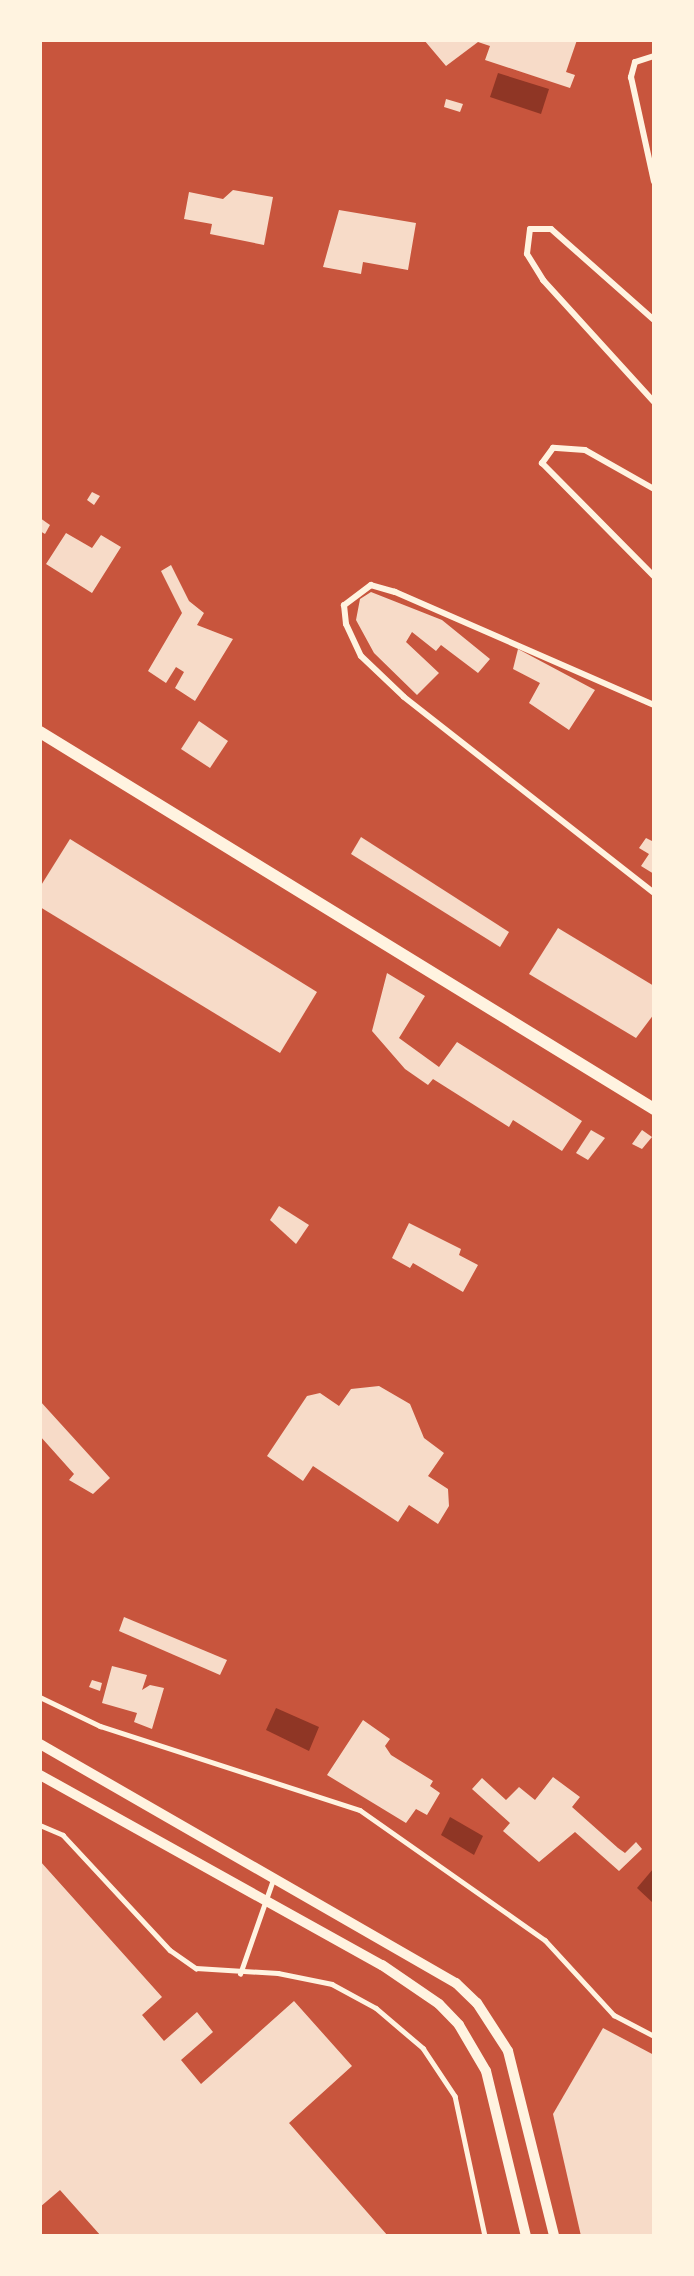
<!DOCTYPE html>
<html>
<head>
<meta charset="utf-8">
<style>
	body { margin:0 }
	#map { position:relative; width:694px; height:2276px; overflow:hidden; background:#c8553d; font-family:Signika,sans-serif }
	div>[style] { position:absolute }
	.water>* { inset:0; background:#8f3625 }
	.building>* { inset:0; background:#f7dbc8 }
	.service>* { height:4.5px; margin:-2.25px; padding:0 2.25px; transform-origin:2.25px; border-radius:2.25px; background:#fff3e0 }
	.minor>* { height:6px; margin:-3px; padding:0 3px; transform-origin:3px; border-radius:3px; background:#fff3e0 }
	.tertiary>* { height:10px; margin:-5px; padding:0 5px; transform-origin:5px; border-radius:5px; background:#fff3e0 }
	.secondary>* { height:12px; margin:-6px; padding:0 6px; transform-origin:6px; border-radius:6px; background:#fff3e0 }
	span { translate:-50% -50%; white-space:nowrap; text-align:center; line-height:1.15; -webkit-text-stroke:4.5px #fff3e0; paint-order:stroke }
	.frame { position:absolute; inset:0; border:42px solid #fff3e0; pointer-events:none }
</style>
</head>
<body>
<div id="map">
	<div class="water">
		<div style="clip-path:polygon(498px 73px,549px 89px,541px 114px,490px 97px)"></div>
		<div style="clip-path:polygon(276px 1708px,319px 1727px,309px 1751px,266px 1730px)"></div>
		<div style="clip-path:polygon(450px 1817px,483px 1836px,474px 1855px,441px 1835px)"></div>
		<div style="clip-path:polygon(653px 1869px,654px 1870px,653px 1903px,637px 1888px)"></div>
	</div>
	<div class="building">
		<div style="clip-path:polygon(424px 40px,577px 40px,566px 72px,575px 75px,570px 88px,485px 60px,490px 46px,478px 42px,446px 66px)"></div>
		<div style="clip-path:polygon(446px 99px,463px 104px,460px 112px,444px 107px)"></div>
		<div style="clip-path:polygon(233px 190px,273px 197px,264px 245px,210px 234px,212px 224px,184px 219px,189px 192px,223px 199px)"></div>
		<div style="clip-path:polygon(339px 210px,416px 223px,408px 270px,363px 262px,361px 274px,323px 267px)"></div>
		<div style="clip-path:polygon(92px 492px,100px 496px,94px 505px,87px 500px)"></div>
		<div style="clip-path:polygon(40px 518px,50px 525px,45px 534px,40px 531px)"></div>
		<div style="clip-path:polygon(66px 533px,92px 548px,101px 535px,121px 547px,92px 593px,46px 564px)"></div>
		<div style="clip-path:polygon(171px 565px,189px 601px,204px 613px,197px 625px,233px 639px,195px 701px,175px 688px,184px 672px,176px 667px,166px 683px,148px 671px,182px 613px,161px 571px)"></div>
		<div style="clip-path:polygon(371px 592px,442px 620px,490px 659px,478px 673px,441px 645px,436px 651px,412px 632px,406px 642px,439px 673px,417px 695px,374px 653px,356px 620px,360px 599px)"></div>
		<div style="clip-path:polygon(518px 649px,595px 690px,569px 730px,529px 703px,540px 683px,513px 669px)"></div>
		<div style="clip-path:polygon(199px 721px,228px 741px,210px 768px,181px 749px)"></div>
		<div style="clip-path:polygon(361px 837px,509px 932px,500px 947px,351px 854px)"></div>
		<div style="clip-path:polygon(646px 838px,654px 842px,654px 874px,641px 866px,649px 854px,639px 848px)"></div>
		<div style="clip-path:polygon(70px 839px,317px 992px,280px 1053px,40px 907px,40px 887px)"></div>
		<div style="clip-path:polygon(558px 928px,654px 986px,654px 1014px,636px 1038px,529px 974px)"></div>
		<div style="clip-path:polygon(387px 973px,425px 996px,399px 1038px,439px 1067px,457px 1042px,582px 1121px,562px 1151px,513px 1120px,509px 1127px,433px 1079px,428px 1085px,405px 1069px,372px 1031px)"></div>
		<div style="clip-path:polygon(591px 1130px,605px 1138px,588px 1160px,576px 1153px)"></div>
		<div style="clip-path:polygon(642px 1130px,652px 1137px,642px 1149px,632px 1144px)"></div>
		<div style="clip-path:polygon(279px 1206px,309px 1225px,296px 1244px,270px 1220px)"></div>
		<div style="clip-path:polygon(409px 1223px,461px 1249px,459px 1255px,478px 1265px,463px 1292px,413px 1263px,410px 1268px,392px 1258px)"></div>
		<div style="clip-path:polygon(379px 1386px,410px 1404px,424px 1438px,444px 1453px,428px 1476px,448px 1489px,449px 1506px,438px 1524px,409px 1505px,398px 1522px,313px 1466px,303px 1481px,267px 1456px,307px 1396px,320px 1393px,339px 1406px,351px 1389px)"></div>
		<div style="clip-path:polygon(40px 1401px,110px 1478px,93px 1494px,69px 1480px,74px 1474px,40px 1436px)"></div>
		<div style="clip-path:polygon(124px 1617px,227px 1660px,220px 1675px,119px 1631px)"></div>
		<div style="clip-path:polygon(112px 1666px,147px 1675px,142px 1690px,150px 1685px,164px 1688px,152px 1729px,134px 1722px,137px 1713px,102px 1703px)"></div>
		<div style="clip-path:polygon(92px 1680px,102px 1683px,100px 1691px,89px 1687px)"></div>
		<div style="clip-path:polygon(363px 1720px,390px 1739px,385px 1746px,391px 1755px,433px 1781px,430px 1786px,440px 1793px,427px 1815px,416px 1809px,406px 1823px,327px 1775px)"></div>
		<div style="clip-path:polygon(553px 1777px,580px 1797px,572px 1807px,618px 1848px,625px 1853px,636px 1842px,642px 1849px,619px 1871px,575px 1832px,539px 1862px,503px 1831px,510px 1823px,472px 1789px,482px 1778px,506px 1800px,519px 1787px,535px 1800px)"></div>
		<div style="clip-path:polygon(40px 1861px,162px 1997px,142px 2015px,164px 2041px,197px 2012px,213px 2032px,181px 2060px,201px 2084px,294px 2001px,352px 2066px,289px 2123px,388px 2236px,101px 2236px,60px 2190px,40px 2207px)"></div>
		<div style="clip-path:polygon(603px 2028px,654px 2055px,654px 2236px,581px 2236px,553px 2114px)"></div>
	</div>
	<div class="service">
		<div style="left:40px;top:1697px;width:67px;rotate:25.8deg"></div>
		<div style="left:100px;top:1726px;width:273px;rotate:17.9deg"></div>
		<div style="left:360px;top:1810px;width:226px;rotate:35.1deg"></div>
		<div style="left:545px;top:1940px;width:102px;rotate:47.4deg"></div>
		<div style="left:614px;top:2015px;width:45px;rotate:27.7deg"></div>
		<div style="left:40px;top:1825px;width:25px;rotate:23deg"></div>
		<div style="left:63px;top:1835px;width:157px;rotate:47.1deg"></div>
		<div style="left:170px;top:1950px;width:32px;rotate:35deg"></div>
		<div style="left:196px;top:1968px;width:82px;rotate:3.5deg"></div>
		<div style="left:278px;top:1973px;width:55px;rotate:11.5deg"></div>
		<div style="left:332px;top:1984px;width:50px;rotate:28.6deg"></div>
		<div style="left:376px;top:2008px;width:62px;rotate:40.4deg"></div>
		<div style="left:423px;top:2048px;width:58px;rotate:56.3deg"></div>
		<div style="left:455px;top:2096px;width:143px;rotate:77.9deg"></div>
		<div style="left:240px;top:1974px;width:103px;rotate:-70.7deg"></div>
	</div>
	<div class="minor">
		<div style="left:654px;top:56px;width:20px;rotate:162deg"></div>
		<div style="left:635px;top:62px;width:16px;rotate:105deg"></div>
		<div style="left:631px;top:77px;width:107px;rotate:77.6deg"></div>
		<div style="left:654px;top:320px;width:137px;rotate:-138.5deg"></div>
		<div style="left:551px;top:229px;width:21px;rotate:180deg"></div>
		<div style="left:530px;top:229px;width:25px;rotate:97deg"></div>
		<div style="left:527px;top:254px;width:31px;rotate:58deg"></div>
		<div style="left:543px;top:280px;width:165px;rotate:47.7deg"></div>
		<div style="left:654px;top:489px;width:79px;rotate:-150.5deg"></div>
		<div style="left:585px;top:450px;width:32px;rotate:-176deg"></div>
		<div style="left:553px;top:448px;width:19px;rotate:126deg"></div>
		<div style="left:542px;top:463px;width:159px;rotate:45.3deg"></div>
		<div style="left:654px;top:705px;width:283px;rotate:-156.4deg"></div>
		<div style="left:395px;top:592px;width:25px;rotate:-164deg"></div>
		<div style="left:371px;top:585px;width:34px;rotate:143deg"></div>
		<div style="left:344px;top:605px;width:19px;rotate:84deg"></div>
		<div style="left:346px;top:624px;width:35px;rotate:65deg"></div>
		<div style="left:361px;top:656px;width:59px;rotate:43.6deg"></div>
		<div style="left:404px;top:697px;width:318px;rotate:38.1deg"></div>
	</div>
	<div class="tertiary">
		<div style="left:40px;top:1744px;width:480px;rotate:29.9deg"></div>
		<div style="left:456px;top:1983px;width:29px;rotate:44deg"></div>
		<div style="left:477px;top:2003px;width:57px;rotate:57.1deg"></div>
		<div style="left:508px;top:2051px;width:191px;rotate:76deg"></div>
		<div style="left:40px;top:1775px;width:391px;rotate:29.1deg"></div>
		<div style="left:382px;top:1965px;width:69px;rotate:34.4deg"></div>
		<div style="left:439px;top:2004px;width:29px;rotate:46deg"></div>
		<div style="left:459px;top:2025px;width:53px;rotate:59.6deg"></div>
		<div style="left:486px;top:2071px;width:170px;rotate:76.4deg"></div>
	</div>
	<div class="secondary">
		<div style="left:40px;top:732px;width:721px;rotate:31.55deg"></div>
	</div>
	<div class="frame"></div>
</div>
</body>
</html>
